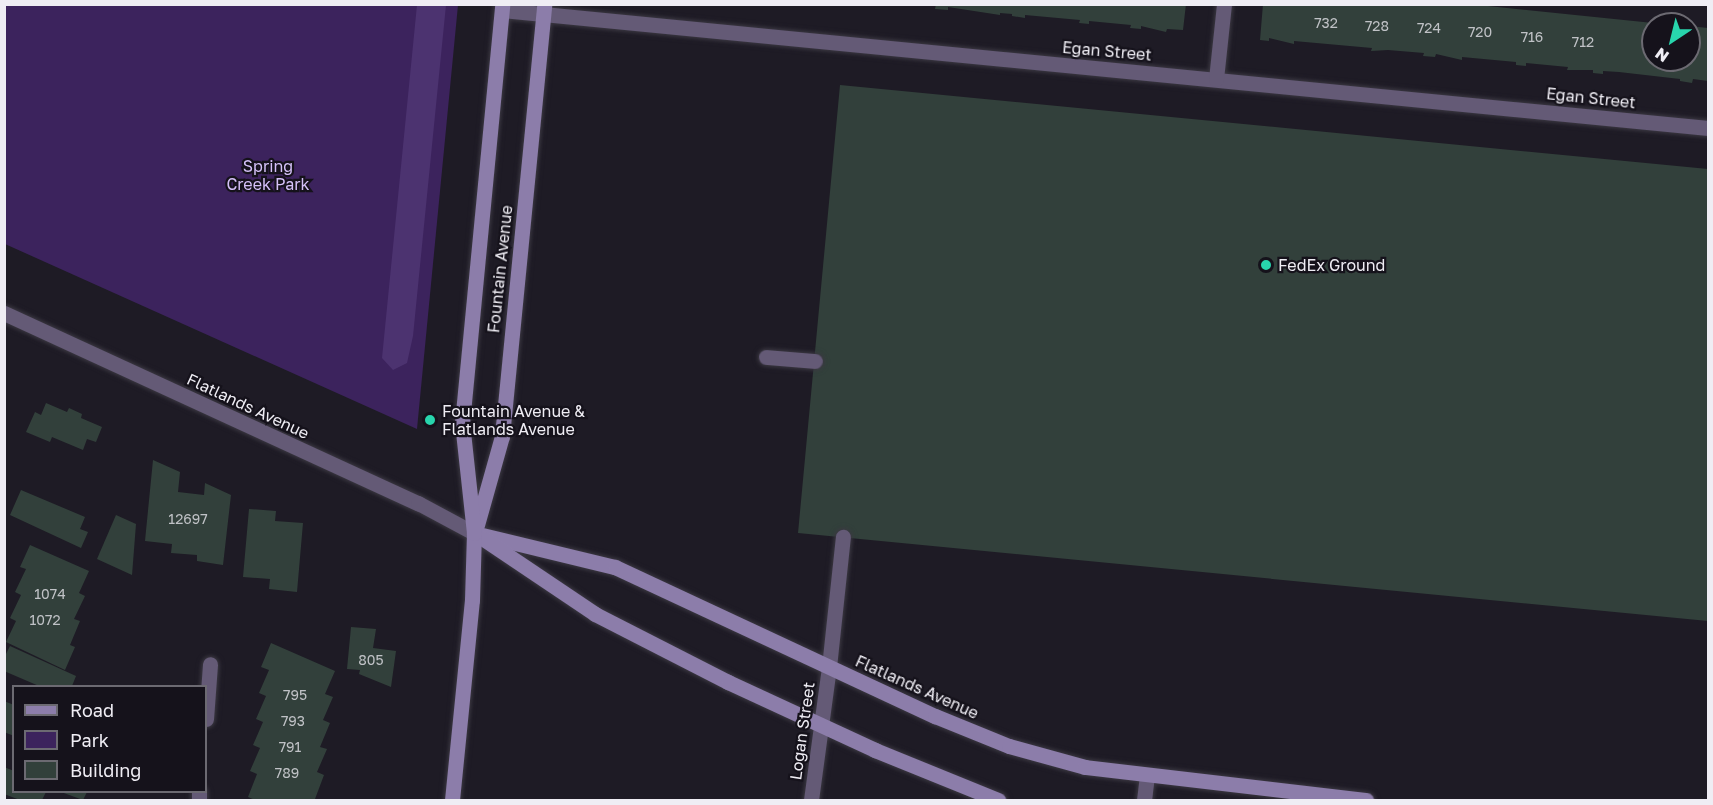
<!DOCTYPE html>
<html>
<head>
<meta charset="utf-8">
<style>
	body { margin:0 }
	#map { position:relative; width:1713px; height:805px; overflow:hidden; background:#1e1b25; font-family:"Golos Text",sans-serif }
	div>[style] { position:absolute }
	.green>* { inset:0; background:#3c235d }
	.forest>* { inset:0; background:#4c3370 }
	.building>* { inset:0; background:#32403b }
	.roads { filter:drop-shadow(0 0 2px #3b3842) drop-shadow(0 0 2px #3b3842) }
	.service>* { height:15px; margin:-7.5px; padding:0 7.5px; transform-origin:7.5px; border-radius:7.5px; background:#645a76 }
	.minor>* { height:15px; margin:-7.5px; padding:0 7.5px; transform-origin:7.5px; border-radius:7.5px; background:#645a76 }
	.secondary>* { height:15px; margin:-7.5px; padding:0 7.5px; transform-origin:7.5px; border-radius:7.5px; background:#8c7daa }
	.dots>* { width:16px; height:16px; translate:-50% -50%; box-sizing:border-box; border:3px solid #15121b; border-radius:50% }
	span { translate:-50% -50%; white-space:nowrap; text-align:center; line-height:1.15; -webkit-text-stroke:4.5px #15121b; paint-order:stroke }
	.number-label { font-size:14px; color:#c0c2c6 }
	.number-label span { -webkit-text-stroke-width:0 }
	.street-label { font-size:16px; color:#efedf4 }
	.park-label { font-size:16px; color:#d5c1f9 }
	.poi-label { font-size:16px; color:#efedf4 }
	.left { translate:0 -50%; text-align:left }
	.frame { position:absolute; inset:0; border:6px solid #efedf4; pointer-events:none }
	.legend { position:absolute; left:12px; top:685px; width:195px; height:108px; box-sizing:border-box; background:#15121b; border:2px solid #6c6a72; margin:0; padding:8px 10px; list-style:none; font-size:18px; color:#efedf4 }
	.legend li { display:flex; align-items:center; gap:12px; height:30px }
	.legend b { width:30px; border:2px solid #6c6a72 }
	.north { position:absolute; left:1641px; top:12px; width:60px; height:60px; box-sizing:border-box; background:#15121b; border:2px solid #6c6a72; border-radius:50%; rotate:215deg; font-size:16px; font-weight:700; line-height:24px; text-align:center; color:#efedf4 }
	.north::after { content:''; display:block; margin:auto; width:21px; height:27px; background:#28d5ad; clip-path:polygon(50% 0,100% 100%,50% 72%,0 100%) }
</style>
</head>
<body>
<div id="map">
	<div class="green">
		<div style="clip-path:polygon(5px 5px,458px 5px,417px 429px,5px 244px)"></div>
	</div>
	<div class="forest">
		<div style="clip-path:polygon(417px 5px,446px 5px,413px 336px,407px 363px,393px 370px,382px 358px)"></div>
	</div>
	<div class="building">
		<div style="clip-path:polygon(936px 4px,1186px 4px,1183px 30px,1167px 29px,1166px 32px,1141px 26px,1141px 29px,1130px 28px,1131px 25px,1089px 21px,1089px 24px,1079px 23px,1080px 20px,1025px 15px,1025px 18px,1012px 16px,1012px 14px,1000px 13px,1000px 15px,948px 7px,948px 10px,935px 9px)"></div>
		<div style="clip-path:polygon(1263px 4px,1469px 4px,1653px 23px,1653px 60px,1689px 60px,1689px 26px,1708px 28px,1708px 81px,1693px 79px,1692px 83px,1680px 81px,1680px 79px,1619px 72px,1603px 71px,1603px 74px,1593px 73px,1593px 70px,1567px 70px,1568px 67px,1526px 63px,1526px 66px,1516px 65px,1516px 62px,1462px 57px,1462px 60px,1436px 54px,1435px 57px,1423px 56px,1424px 53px,1388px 50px,1371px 51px,1372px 48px,1294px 41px,1294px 44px,1269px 38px,1269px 41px,1260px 40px)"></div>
		<div style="clip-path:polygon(840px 85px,1708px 169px,1708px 621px,798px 533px)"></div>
		<div style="clip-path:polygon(46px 403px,67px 412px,69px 408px,82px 414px,81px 418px,102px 427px,96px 442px,87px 439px,83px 450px,52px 437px,50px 442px,26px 432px,35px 412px,41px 415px)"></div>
		<div style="clip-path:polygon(153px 460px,180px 472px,178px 492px,204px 495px,205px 483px,231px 495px,223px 565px,197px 561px,197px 555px,171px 553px,172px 544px,145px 541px)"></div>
		<div style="clip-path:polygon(21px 490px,85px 517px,80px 529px,88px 532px,81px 548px,10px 515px)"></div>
		<div style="clip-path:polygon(249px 509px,276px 511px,275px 521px,303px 523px,297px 592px,269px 589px,270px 579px,243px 577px)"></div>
		<div style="clip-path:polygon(116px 515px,136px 524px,132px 575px,97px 559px)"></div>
		<div style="clip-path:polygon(30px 545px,89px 571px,79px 593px,85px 596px,74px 619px,80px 621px,70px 645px,75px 647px,65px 670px,6px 642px,16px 621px,10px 618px,21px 595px,15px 592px,26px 569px,20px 567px)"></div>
		<div style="clip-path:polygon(351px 627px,376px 629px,373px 648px,396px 651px,391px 687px,359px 674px,360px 670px,347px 669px)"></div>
		<div style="clip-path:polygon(271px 643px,335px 671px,325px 694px,333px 697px,323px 720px,330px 723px,320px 747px,327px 749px,317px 772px,324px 775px,315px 799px,319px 800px,255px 800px,248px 797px,257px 774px,250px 771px,260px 748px,253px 745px,263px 722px,256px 719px,266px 696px,259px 693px,269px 670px,261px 667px)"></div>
		<div style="clip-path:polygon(10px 646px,76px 676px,72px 686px,39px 686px,4px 671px,4px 658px)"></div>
		<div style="clip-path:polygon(4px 701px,14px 705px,14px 736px,4px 732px)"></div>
		<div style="clip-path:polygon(4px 767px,14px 771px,14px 792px,46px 792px,42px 800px,20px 800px,4px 794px)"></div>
		<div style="clip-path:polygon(61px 792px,87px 792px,83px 800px)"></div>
	</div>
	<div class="roads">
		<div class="service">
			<div style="left:766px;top:357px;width:49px;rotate:4.7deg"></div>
			<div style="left:829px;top:667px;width:131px;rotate:-83.9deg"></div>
			<div style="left:206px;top:719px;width:55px;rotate:-85.8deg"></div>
			<div style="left:199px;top:800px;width:8px;rotate:-90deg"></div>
		</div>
		<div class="minor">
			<div style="left:502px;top:10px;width:1212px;rotate:5.59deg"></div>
			<div style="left:1216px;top:79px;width:75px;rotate:-83.9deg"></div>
			<div style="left:4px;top:313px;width:456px;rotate:24.7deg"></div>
			<div style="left:418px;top:503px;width:64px;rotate:28.2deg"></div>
			<div style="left:811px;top:800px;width:134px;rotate:-82.3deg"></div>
			<div style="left:1144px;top:800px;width:23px;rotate:-83deg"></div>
		</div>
		<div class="secondary">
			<div style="left:477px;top:525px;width:92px;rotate:-74.3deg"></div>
			<div style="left:502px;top:436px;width:434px;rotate:-84.4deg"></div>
			<div style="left:474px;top:533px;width:145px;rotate:13.6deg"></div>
			<div style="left:615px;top:567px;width:353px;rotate:25deg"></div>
			<div style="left:935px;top:716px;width:80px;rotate:22.1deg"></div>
			<div style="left:1009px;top:746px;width:79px;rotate:15.4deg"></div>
			<div style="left:1085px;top:767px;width:283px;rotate:6.7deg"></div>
			<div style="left:482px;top:538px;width:136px;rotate:33.9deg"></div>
			<div style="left:595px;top:614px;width:149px;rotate:27.1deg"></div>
			<div style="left:728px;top:682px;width:162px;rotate:24.8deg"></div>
			<div style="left:875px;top:750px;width:133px;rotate:22.1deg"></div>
			<div style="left:452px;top:800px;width:201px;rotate:-84.3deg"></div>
			<div style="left:472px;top:600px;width:67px;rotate:-88.3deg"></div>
			<div style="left:474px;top:533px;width:111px;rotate:-96.2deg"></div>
			<div style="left:462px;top:423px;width:421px;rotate:-84.5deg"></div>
		</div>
	</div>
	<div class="dots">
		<div style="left:1266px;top:265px;background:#28d5ad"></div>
		<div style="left:430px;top:420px;background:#28d5ad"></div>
	</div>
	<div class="number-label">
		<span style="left:1326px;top:23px">732</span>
		<span style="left:1377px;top:26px">728</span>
		<span style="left:1429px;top:28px">724</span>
		<span style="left:1480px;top:32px">720</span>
		<span style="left:1532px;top:37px">716</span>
		<span style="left:1583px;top:42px">712</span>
		<span style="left:188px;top:519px">12697</span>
		<span style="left:50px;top:594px">1074</span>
		<span style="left:45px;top:620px">1072</span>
		<span style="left:371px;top:660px">805</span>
		<span style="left:295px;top:695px">795</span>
		<span style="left:293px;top:721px">793</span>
		<span style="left:290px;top:747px">791</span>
		<span style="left:287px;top:773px">789</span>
	</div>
	<div class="street-label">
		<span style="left:1107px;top:51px;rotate:5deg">Egan Street</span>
		<span style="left:1591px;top:98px;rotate:6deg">Egan Street</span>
		<span style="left:500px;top:269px;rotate:-84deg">Fountain Avenue</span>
		<span style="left:248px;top:406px;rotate:25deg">Flatlands Avenue</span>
		<span style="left:917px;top:687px;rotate:24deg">Flatlands Avenue</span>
		<span style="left:802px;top:731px;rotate:-82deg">Logan Street</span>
	</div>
	<div class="park-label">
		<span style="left:268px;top:175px">Spring<br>Creek Park</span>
	</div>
	<div class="poi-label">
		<span class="left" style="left:1278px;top:265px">FedEx Ground</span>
		<span class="left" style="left:442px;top:420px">Fountain Avenue &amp;<br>Flatlands Avenue</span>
	</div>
	<div class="frame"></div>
	<ul class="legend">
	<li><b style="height:8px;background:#8c7daa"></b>Road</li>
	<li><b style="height:16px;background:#3c235d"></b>Park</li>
	<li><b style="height:16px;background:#32403b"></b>Building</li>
	</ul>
	<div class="north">N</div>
</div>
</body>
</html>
